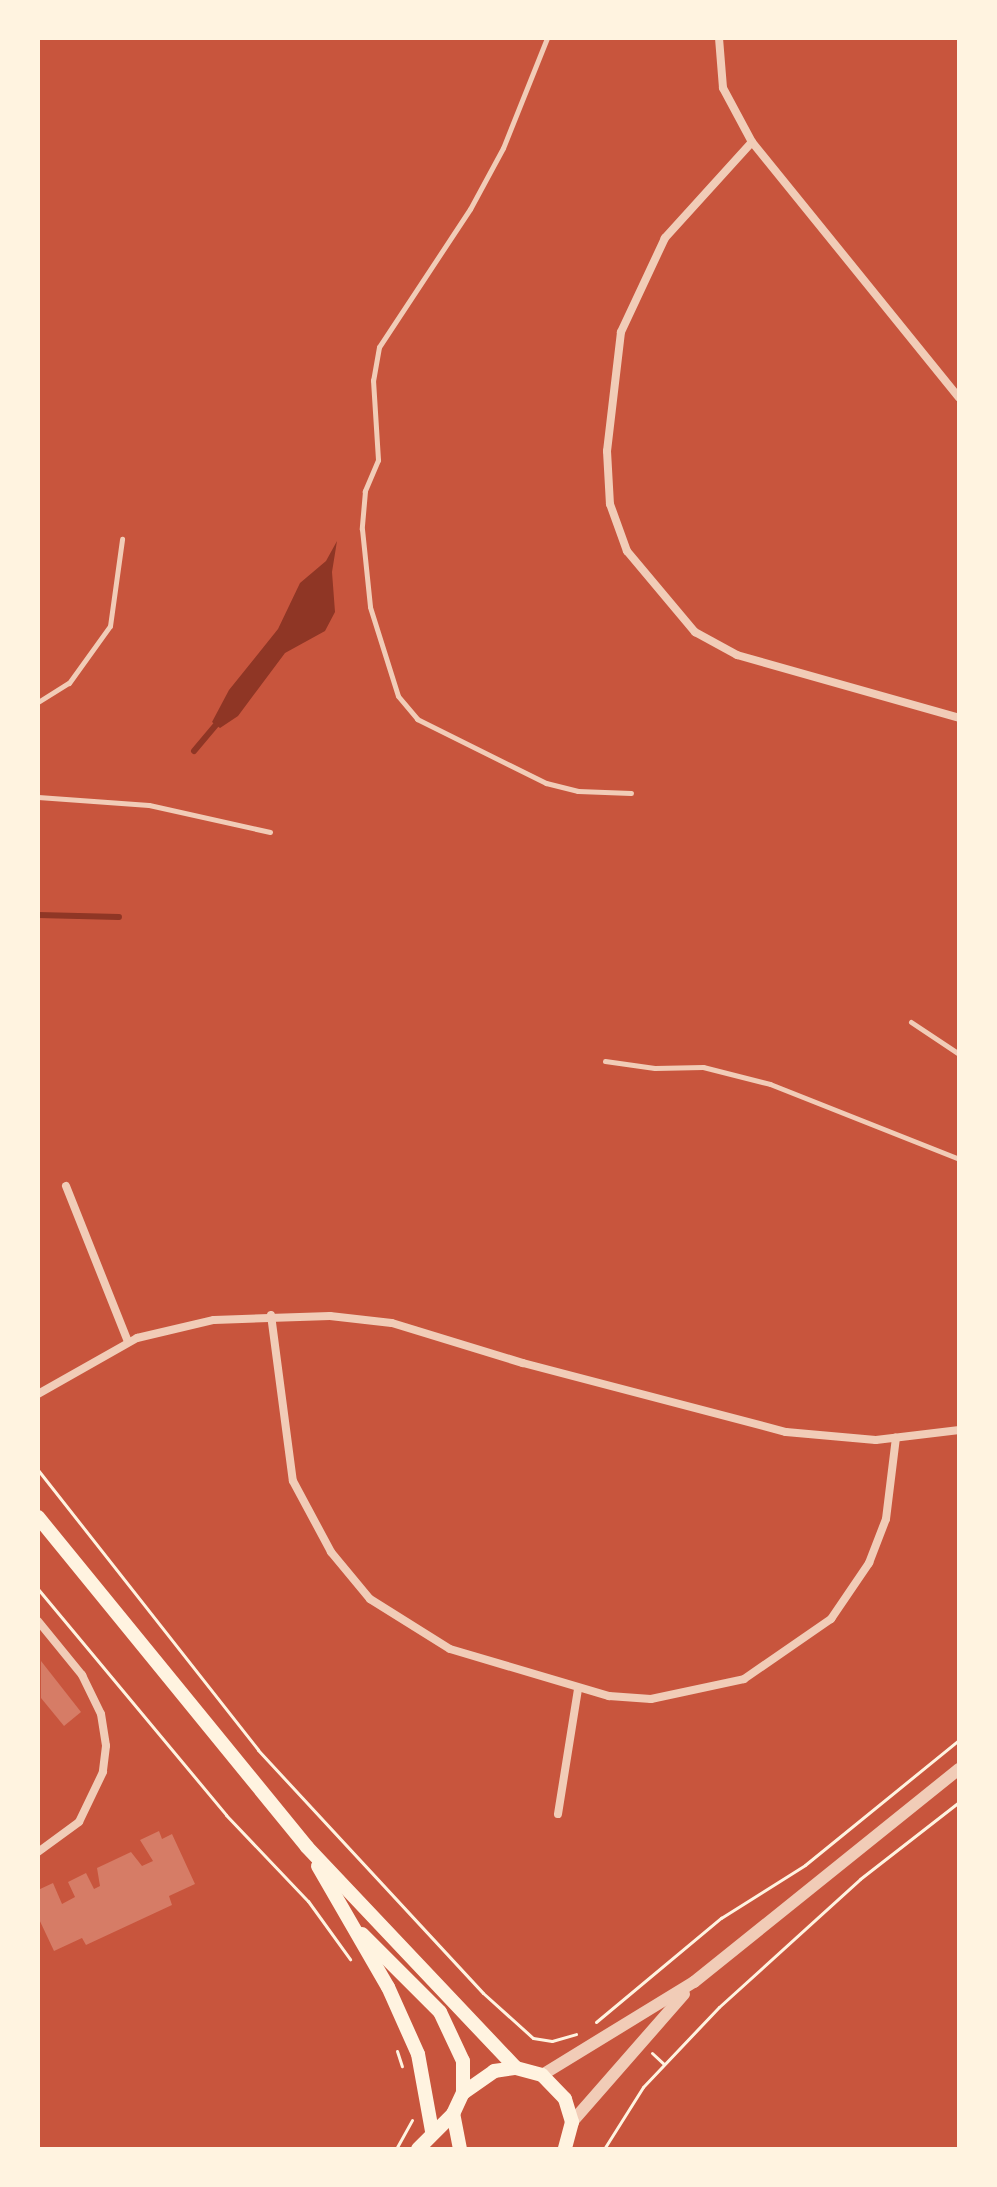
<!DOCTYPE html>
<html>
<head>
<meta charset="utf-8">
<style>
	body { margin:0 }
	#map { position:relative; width:997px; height:2187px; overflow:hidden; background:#c8553d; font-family:Inter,sans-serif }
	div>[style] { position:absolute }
	.water>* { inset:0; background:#8f3625 }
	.stream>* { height:6px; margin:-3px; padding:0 3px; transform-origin:3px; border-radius:3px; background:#8f3625 }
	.building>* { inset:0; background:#d67c66 }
	.path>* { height:3px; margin:-1.5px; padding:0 1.5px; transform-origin:1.5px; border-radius:1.5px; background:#fff3e0 }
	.service>* { height:5px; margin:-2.5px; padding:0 2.5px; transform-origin:2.5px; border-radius:2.5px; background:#f1ccb7 }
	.minor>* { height:8px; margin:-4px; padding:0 4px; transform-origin:4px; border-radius:4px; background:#f1ccb7 }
	.tertiary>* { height:12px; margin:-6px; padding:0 6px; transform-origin:6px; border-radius:6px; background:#f1ccb7 }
	.secondary>* { height:14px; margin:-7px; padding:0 7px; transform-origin:7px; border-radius:7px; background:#fff3e0 }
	span { translate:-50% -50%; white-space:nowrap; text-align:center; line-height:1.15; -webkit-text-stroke:8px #fff3e0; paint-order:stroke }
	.frame { position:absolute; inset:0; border:40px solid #fff3e0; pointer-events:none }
</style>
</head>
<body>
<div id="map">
	<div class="water">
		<div style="clip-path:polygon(337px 541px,332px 572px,335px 612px,325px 631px,285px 653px,238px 716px,220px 728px,212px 722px,229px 690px,278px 629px,300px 583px,326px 561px)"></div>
	</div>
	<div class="stream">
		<div style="left:194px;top:751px;width:34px;rotate:-50deg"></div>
		<div style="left:38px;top:915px;width:81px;rotate:1.4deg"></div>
	</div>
	<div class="building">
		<div style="clip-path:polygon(41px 1661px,81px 1712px,64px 1726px,41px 1698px)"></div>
		<div style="clip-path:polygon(159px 1831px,162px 1839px,172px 1834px,195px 1884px,169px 1896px,172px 1905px,86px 1945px,82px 1938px,54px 1951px,38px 1917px,38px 1890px,53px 1883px,62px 1904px,75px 1897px,68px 1882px,86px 1873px,94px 1889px,100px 1886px,97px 1868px,131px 1852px,142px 1866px,153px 1861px,140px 1840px)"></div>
	</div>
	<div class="path">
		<div style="left:38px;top:1470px;width:356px;rotate:51.8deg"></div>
		<div style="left:258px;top:1750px;width:331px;rotate:47.2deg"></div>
		<div style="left:483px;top:1993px;width:67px;rotate:42deg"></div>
		<div style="left:533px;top:2038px;width:19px;rotate:9deg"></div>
		<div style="left:552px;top:2041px;width:25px;rotate:-16deg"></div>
		<div style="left:38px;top:1589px;width:294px;rotate:50.2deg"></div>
		<div style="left:226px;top:1815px;width:119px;rotate:46.4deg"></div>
		<div style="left:308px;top:1901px;width:72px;rotate:54.1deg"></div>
		<div style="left:596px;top:2022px;width:163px;rotate:-39.8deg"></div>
		<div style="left:721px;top:1918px;width:99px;rotate:-32.2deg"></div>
		<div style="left:805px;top:1865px;width:198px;rotate:-39.1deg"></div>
		<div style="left:397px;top:2051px;width:16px;rotate:72deg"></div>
		<div style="left:652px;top:2053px;width:16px;rotate:43deg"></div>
		<div style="left:396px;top:2149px;width:33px;rotate:-61deg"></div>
		<div style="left:604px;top:2149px;width:73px;rotate:-57.8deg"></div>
		<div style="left:643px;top:2087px;width:110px;rotate:-46.5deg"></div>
		<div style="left:719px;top:2007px;width:190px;rotate:-42.2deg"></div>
		<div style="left:860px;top:1879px;width:125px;rotate:-37.9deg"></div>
	</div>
	<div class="service">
		<div style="left:547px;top:38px;width:118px;rotate:111.8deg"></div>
		<div style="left:503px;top:148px;width:69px;rotate:118.4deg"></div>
		<div style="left:470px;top:209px;width:165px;rotate:123.4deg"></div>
		<div style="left:379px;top:347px;width:34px;rotate:100deg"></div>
		<div style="left:373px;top:380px;width:80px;rotate:86.4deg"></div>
		<div style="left:378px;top:460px;width:34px;rotate:113deg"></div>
		<div style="left:365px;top:491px;width:38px;rotate:95deg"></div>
		<div style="left:362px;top:529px;width:78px;rotate:84.1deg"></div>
		<div style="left:370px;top:607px;width:93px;rotate:72.5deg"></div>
		<div style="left:398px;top:696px;width:30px;rotate:50deg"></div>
		<div style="left:417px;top:719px;width:144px;rotate:26.4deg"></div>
		<div style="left:546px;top:783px;width:33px;rotate:14deg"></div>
		<div style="left:578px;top:791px;width:53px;rotate:2.2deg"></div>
		<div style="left:38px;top:702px;width:36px;rotate:-32deg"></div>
		<div style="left:69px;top:683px;width:70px;rotate:-54.3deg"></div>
		<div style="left:110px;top:626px;width:88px;rotate:-82.1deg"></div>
		<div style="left:38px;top:797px;width:111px;rotate:4.1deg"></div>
		<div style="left:149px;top:805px;width:124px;rotate:12.6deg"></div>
		<div style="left:911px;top:1022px;width:58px;rotate:33.7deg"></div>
		<div style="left:605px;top:1061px;width:50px;rotate:8deg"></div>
		<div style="left:655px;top:1068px;width:48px;rotate:-1.2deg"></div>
		<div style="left:703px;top:1067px;width:69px;rotate:14.2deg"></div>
		<div style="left:770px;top:1084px;width:203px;rotate:21.6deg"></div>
	</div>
	<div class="minor">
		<div style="left:719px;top:38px;width:50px;rotate:85.4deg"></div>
		<div style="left:723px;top:88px;width:61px;rotate:61.8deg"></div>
		<div style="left:752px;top:142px;width:329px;rotate:51deg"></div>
		<div style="left:752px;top:142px;width:130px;rotate:132.2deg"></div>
		<div style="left:665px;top:238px;width:104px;rotate:115.1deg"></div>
		<div style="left:621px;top:332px;width:120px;rotate:96.7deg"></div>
		<div style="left:607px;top:451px;width:53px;rotate:86.8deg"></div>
		<div style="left:610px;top:504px;width:50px;rotate:70.1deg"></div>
		<div style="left:627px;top:551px;width:106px;rotate:50deg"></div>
		<div style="left:695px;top:632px;width:48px;rotate:28.7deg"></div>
		<div style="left:737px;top:655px;width:231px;rotate:15.8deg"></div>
		<div style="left:66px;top:1186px;width:168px;rotate:68.3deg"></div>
		<div style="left:271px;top:1315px;width:167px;rotate:82.5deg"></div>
		<div style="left:293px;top:1481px;width:81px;rotate:61.8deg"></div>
		<div style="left:331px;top:1552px;width:61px;rotate:50.3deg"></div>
		<div style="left:370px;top:1599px;width:94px;rotate:32deg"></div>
		<div style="left:450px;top:1649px;width:166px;rotate:16.5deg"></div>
		<div style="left:609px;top:1696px;width:42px;rotate:4.1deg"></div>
		<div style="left:651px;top:1699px;width:95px;rotate:-12.1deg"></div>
		<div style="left:744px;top:1679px;width:106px;rotate:-34.6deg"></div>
		<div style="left:831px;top:1619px;width:68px;rotate:-55.8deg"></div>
		<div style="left:869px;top:1563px;width:47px;rotate:-68.9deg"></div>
		<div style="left:886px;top:1519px;width:82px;rotate:-83deg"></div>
		<div style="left:38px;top:1394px;width:114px;rotate:-29.5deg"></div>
		<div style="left:137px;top:1338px;width:79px;rotate:-13.2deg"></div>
		<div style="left:214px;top:1320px;width:116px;rotate:-2deg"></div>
		<div style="left:330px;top:1316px;width:62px;rotate:6.4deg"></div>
		<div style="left:392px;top:1323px;width:137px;rotate:17deg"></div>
		<div style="left:523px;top:1363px;width:272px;rotate:14.7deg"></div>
		<div style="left:786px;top:1432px;width:90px;rotate:5.1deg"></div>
		<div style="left:876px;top:1440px;width:84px;rotate:-6.9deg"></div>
		<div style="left:38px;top:1621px;width:70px;rotate:50.8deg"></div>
		<div style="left:82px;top:1675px;width:43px;rotate:64deg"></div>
		<div style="left:101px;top:1714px;width:32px;rotate:81deg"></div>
		<div style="left:106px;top:1746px;width:26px;rotate:97deg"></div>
		<div style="left:103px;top:1772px;width:55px;rotate:115.6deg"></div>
		<div style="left:79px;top:1822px;width:51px;rotate:143.8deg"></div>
		<div style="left:558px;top:1814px;width:127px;rotate:-80.9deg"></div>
	</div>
	<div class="tertiary">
		<div style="left:542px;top:2075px;width:178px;rotate:-31.5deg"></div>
		<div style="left:694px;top:1982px;width:340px;rotate:-38.8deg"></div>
		<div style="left:572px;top:2122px;width:170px;rotate:-48.8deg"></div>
	</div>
	<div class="secondary">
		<div style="left:38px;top:1517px;width:426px;rotate:50.8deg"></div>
		<div style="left:307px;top:1847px;width:304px;rotate:46.6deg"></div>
		<div style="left:318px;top:1866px;width:140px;rotate:60deg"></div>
		<div style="left:388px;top:1987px;width:73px;rotate:65.9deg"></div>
		<div style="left:418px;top:2054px;width:78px;rotate:79.7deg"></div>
		<div style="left:362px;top:1934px;width:110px;rotate:45deg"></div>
		<div style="left:440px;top:2012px;width:54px;rotate:64.9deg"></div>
		<div style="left:463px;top:2061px;width:32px;rotate:90deg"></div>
		<div style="left:418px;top:2149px;width:49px;rotate:-45deg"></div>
		<div style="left:460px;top:2149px;width:36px;rotate:-101deg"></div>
		<div style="left:453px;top:2114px;width:23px;rotate:-65deg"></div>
		<div style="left:463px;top:2093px;width:38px;rotate:-35deg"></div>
		<div style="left:494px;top:2071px;width:22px;rotate:-8deg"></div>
		<div style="left:516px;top:2068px;width:27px;rotate:15deg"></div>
		<div style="left:542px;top:2075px;width:33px;rotate:46deg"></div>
		<div style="left:565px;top:2099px;width:24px;rotate:73deg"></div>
		<div style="left:572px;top:2122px;width:28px;rotate:105deg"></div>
	</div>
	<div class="frame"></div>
</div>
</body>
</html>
